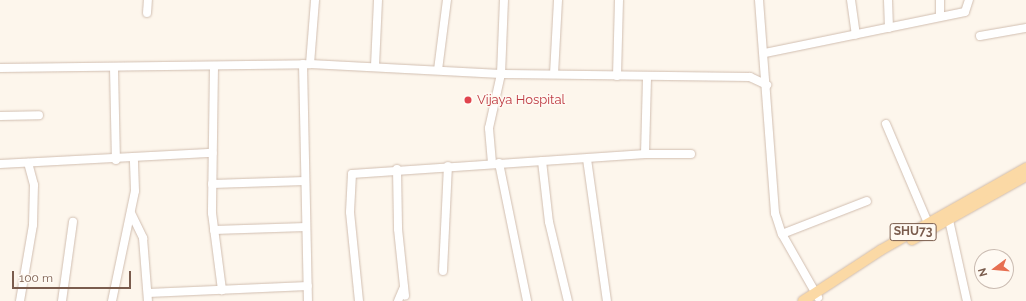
<!DOCTYPE html>
<html>
<head>
<meta charset="utf-8">
<style>
	body { margin:0 }
	#map { position:relative; width:1026px; height:301px; overflow:hidden; background:#fdf6ec; font-family:Raleway,sans-serif }
	div>[style] { position:absolute }
	.roads { filter:drop-shadow(0 0 1px #d1beb0) drop-shadow(0 0 1px #d1beb0) }
	.minor>* { height:8px; margin:-4px; padding:0 4px; transform-origin:4px; border-radius:4px; background:#fff }
	.major>* { height:10px; margin:-5px; padding:0 5px; transform-origin:5px; border-radius:5px; background:#fbd9a5 }
	.dots>* { width:11px; height:11px; translate:-50% -50%; box-sizing:border-box; border:2px solid #fffaf3; border-radius:50% }
	span { translate:-50% -50%; white-space:nowrap; text-align:center; line-height:1.15; -webkit-text-stroke:3px #fffaf3; paint-order:stroke }
	.shield-label span { padding:1px 3px; background:#fffaf3; border:1px solid; border-radius:3px; -webkit-text-stroke-width:0 }
	.shield-label { font-size:12px; color:#7a5c4d; font-weight:700 }
	.health-label { font-size:13px; color:#be3a42 }
	.left { translate:0 -50%; text-align:left }
	.north { position:absolute; left:974px; top:249px; width:40px; height:40px; box-sizing:border-box; background:#fffaf3; border:1px solid #cabbb1; border-radius:50%; rotate:254deg; font-size:11px; font-weight:700; line-height:16px; text-align:center; color:#7a5c4d }
	.north::after { content:''; display:block; margin:auto; width:14px; height:18px; background:#e76f51; clip-path:polygon(50% 0,100% 100%,50% 72%,0 100%) }
	.scale { position:absolute; left:12px; top:271px; width:119px; height:18px; box-sizing:border-box; border:2px solid #7a5c4d; border-top:0; padding-left:5px; font-size:12px; line-height:14px; white-space:nowrap; color:#7a5c4d; -webkit-text-stroke:3px #fffaf3; paint-order:stroke }
</style>
</head>
<body>
<div id="map">
	<div class="roads">
		<div class="minor">
			<div style="left:759px;top:0;width:214px;rotate:85.7deg"></div>
			<div style="left:775px;top:213px;width:22px;rotate:72deg"></div>
			<div style="left:782px;top:234px;width:73px;rotate:60.3deg"></div>
			<div style="left:851px;top:0;width:35px;rotate:82deg"></div>
			<div style="left:888px;top:0;width:28px;rotate:88deg"></div>
			<div style="left:940px;top:0;width:16px;rotate:90deg"></div>
			<div style="left:147px;top:13px;width:13px;rotate:-86deg"></div>
			<div style="left:980px;top:36px;width:47px;rotate:-9.9deg"></div>
			<div style="left:765px;top:53px;width:204px;rotate:-11.6deg"></div>
			<div style="left:965px;top:12px;width:13px;rotate:-72deg"></div>
			<div style="left:303px;top:64px;width:237px;rotate:88.8deg"></div>
			<div style="left:310px;top:64px;width:64px;rotate:-85.5deg"></div>
			<div style="left:214px;top:66px;width:147px;rotate:90.8deg"></div>
			<div style="left:212px;top:213px;width:78px;rotate:82.6deg"></div>
			<div style="left:375px;top:66px;width:66px;rotate:-87.4deg"></div>
			<div style="left:0;top:68px;width:310px;rotate:-0.7deg"></div>
			<div style="left:310px;top:64px;width:191px;rotate:3deg"></div>
			<div style="left:501px;top:74px;width:249px;rotate:0.7deg"></div>
			<div style="left:750px;top:77px;width:19px;rotate:25deg"></div>
			<div style="left:114px;top:68px;width:92px;rotate:88.8deg"></div>
			<div style="left:438px;top:70px;width:71px;rotate:-82.7deg"></div>
			<div style="left:554px;top:74px;width:74px;rotate:-86.9deg"></div>
			<div style="left:617px;top:76px;width:76px;rotate:-88.5deg"></div>
			<div style="left:0;top:116px;width:39px;rotate:-1deg"></div>
			<div style="left:886px;top:124px;width:108px;rotate:67deg"></div>
			<div style="left:645px;top:154px;width:46px"></div>
			<div style="left:587px;top:159px;width:143px;rotate:82deg"></div>
			<div style="left:542px;top:161px;width:61px;rotate:83.5deg"></div>
			<div style="left:549px;top:222px;width:81px;rotate:76.5deg"></div>
			<div style="left:492px;top:163px;width:35px;rotate:-95deg"></div>
			<div style="left:489px;top:128px;width:55px;rotate:-77.5deg"></div>
			<div style="left:501px;top:74px;width:74px;rotate:-87.7deg"></div>
			<div style="left:499px;top:163px;width:141px;rotate:78.5deg"></div>
			<div style="left:0;top:164px;width:213px;rotate:-3deg"></div>
			<div style="left:397px;top:169px;width:60px;rotate:89deg"></div>
			<div style="left:398px;top:229px;width:67px;rotate:84deg"></div>
			<div style="left:212px;top:184px;width:93px;rotate:-1.8deg"></div>
			<div style="left:131px;top:213px;width:28px;rotate:64deg"></div>
			<div style="left:143px;top:238px;width:63px;rotate:85.5deg"></div>
			<div style="left:949px;top:220px;width:83px;rotate:77.5deg"></div>
			<div style="left:214px;top:230px;width:92px;rotate:-1.9deg"></div>
			<div style="left:782px;top:234px;width:91px;rotate:-21.2deg"></div>
			<div style="left:443px;top:271px;width:105px;rotate:-87.3deg"></div>
			<div style="left:148px;top:293px;width:160px;rotate:-2.5deg"></div>
			<div style="left:20px;top:301px;width:77px;rotate:-80.3deg"></div>
			<div style="left:33px;top:225px;width:40px;rotate:-88.6deg"></div>
			<div style="left:34px;top:185px;width:23px;rotate:-105deg"></div>
			<div style="left:62px;top:301px;width:80px;rotate:-82.1deg"></div>
			<div style="left:112px;top:301px;width:112px;rotate:-78.2deg"></div>
			<div style="left:135px;top:191px;width:31px;rotate:-92deg"></div>
			<div style="left:359px;top:301px;width:89px;rotate:-95.8deg"></div>
			<div style="left:350px;top:212px;width:38px;rotate:-87deg"></div>
			<div style="left:352px;top:174px;width:294px;rotate:-3.9deg"></div>
			<div style="left:645px;top:154px;width:77px;rotate:-88.5deg"></div>
			<div style="left:398px;top:301px;width:15px;rotate:-67deg"></div>
		</div>
		<div class="major">
			<div style="left:912px;top:240px;width:131px;rotate:-29.3deg"></div>
			<div style="left:803px;top:301px;width:93px;rotate:-33.2deg"></div>
			<div style="left:881px;top:250px;width:167px;rotate:-29.5deg"></div>
		</div>
	</div>
	<div class="dots">
		<div style="left:468px;top:100px;background:#e0444e"></div>
	</div>
	<div class="shield-label">
		<span style="left:913px;top:232px">SHU73</span>
	</div>
	<div class="health-label">
		<span class="left" style="left:477px;top:100px">Vijaya Hospital</span>
	</div>
	<div class="north">N</div>
	<div class="scale">100 m</div>
</div>
</body>
</html>
